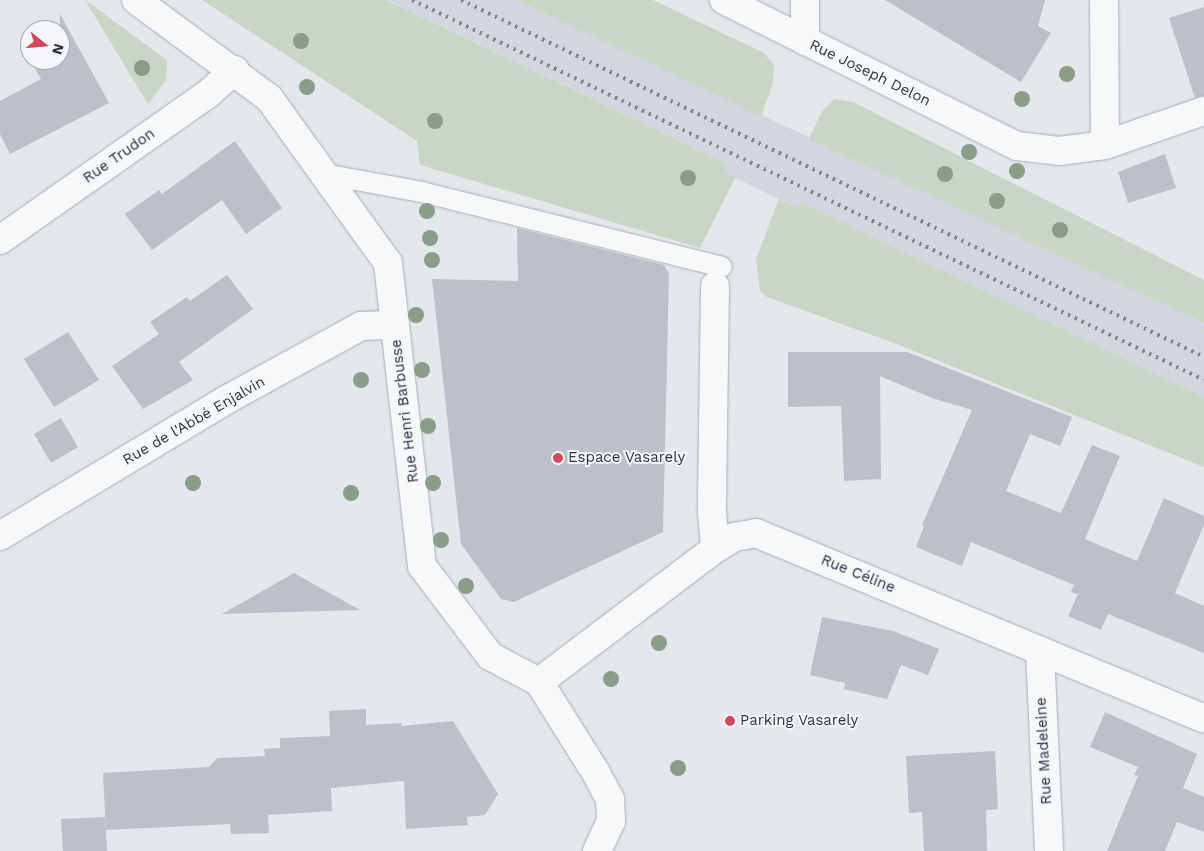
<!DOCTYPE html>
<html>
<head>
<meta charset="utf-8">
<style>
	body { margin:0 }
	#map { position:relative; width:1204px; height:851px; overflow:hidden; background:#e4e7ec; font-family:"Work Sans",sans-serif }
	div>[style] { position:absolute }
	.built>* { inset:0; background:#d2d6de }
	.green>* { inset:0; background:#c9d6c5 }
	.building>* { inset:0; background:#bbc0ca }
	.roads { filter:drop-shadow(0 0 1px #a9aeb7) drop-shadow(0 0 1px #a9aeb7) }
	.service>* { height:20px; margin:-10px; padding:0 10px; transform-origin:10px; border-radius:10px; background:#f7f8fa }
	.minor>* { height:28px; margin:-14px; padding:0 14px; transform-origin:14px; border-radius:14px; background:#f7f8fa }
	.rail>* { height:4px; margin-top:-2px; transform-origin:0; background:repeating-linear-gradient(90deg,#7d8696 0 2.5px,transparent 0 7.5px) }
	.trees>* { width:16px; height:16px; margin:-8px; border-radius:50%; background:#899d89 }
	.dots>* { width:14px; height:14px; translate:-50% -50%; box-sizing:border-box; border:2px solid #f4f6f9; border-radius:50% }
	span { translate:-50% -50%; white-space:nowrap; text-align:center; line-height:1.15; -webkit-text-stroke:4px #f4f6f9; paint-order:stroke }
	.street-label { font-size:15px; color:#2b3445 }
	.poi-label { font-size:15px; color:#2b3445 }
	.left { translate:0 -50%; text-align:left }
	.north { position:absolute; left:20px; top:20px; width:50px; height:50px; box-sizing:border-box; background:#f4f6f9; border:1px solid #a4a8b1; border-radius:50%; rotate:107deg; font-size:14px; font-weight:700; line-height:20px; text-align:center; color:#2b3445 }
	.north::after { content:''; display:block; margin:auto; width:18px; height:22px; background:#d1495b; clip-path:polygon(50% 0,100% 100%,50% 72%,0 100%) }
</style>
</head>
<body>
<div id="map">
	<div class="built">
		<div style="clip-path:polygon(388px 0,517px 0,1204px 323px,1204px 397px,801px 202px,798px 208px,735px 178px,723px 172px,727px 164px)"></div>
	</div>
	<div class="green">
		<div style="clip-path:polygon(85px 0,167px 60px,166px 80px,148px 104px)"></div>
		<div style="clip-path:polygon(202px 0,387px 0,727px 164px,724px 172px,735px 178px,700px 248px,420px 165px,417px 141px)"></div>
		<div style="clip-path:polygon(517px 0,653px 0,764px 53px,774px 65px,773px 83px,761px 116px)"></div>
		<div style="clip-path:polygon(834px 99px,853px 102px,1204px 280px,1204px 323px,809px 139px,822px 111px)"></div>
		<div style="clip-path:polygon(779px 199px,798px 208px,801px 202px,1204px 397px,1204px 467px,894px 343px,767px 297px,760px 291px,756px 259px)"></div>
	</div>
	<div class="building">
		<div style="clip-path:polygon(885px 0,1045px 0,1038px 26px,1051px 33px,1021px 82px)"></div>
		<div style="clip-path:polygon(1204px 7px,1204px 96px,1195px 98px,1169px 18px)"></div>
		<div style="clip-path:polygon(60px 14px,109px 103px,10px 154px,0 134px,0 101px,41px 79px,30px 60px,60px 60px)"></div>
		<div style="clip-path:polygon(235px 141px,282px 208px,246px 234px,222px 200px,152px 250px,125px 214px,159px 190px,162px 194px)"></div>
		<div style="clip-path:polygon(1165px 154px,1176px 188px,1128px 203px,1118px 172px)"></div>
		<div style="clip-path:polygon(517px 228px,664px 265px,669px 274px,663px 532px,514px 602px,501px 599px,461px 544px,432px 279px,518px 281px)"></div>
		<div style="clip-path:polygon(227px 275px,253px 309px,179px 362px,193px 380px,143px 409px,112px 366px,159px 334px,150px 322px,187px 297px,190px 301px)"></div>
		<div style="clip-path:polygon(68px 332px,99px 380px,54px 407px,24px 359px)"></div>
		<div style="clip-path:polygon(788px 352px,907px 352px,1072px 417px,1060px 446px,1030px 434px,1006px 491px,1061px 513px,1092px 445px,1120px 456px,1085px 539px,1137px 561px,1164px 498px,1204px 516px,1204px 525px,1175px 593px,1204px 606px,1204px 653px,1108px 614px,1101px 630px,1068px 616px,1078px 594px,1071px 592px,1074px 585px,971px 542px,962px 566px,916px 547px,924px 526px,922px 525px,972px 410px,932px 398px,880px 376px,881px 479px,844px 481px,841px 406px,788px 407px)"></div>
		<div style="clip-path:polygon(61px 418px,78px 447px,51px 463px,34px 434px)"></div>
		<div style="clip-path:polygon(294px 573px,360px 610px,222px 614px)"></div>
		<div style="clip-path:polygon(822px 617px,893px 631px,939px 649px,928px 675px,901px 665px,887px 699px,844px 689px,845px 683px,810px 675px)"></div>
		<div style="clip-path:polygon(366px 709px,366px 725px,401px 723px,402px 726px,453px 721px,498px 794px,485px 815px,467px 817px,468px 825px,406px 829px,404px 781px,331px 788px,332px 811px,268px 815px,269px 833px,231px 834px,230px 824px,106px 830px,103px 773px,209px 767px,217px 758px,265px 756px,264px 749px,280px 748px,280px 738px,330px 736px,329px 711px)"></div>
		<div style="clip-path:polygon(1105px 712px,1197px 754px,1183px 788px,1204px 797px,1204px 832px,1177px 822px,1165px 851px,1107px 851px,1138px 776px,1134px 775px,1138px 767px,1090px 747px)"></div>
		<div style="clip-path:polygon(995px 751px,998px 809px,986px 810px,987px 851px,924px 851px,922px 812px,909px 813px,906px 756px)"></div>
		<div style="clip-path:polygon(105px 817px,107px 851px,63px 851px,61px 819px)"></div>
	</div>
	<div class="roads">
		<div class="service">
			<div style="left:323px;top:174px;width:101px;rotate:10.3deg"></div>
			<div style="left:422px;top:192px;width:309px;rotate:14deg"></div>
		</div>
		<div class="minor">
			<div style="left:136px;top:0;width:165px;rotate:36.4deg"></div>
			<div style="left:269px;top:98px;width:203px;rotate:54.2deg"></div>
			<div style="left:388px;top:263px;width:305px;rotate:83.6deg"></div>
			<div style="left:422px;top:566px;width:113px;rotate:52.9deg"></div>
			<div style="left:490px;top:656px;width:55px;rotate:28deg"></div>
			<div style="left:539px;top:682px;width:107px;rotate:57.9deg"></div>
			<div style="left:596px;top:773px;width:30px;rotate:62deg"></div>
			<div style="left:610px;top:799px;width:22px;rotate:87deg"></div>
			<div style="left:611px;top:821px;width:33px;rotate:115deg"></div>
			<div style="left:724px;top:0;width:327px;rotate:26.5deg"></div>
			<div style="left:1017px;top:146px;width:42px;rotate:6.8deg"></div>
			<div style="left:1059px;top:151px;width:46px;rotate:-7.4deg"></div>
			<div style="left:1105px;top:145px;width:105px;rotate:-19deg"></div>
			<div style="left:1104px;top:0;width:145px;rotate:89.6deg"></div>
			<div style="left:805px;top:41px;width:41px;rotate:-90deg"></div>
			<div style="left:0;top:240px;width:254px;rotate:-35.1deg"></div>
			<div style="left:208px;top:94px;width:36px;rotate:-42deg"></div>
			<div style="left:715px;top:286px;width:226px;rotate:90.8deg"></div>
			<div style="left:712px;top:512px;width:37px;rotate:85deg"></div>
			<div style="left:0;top:536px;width:264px;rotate:-31deg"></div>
			<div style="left:226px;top:400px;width:154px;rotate:-28.7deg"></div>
			<div style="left:361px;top:326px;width:34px;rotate:-2deg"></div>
			<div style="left:1040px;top:651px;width:200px;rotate:87.4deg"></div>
			<div style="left:539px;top:682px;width:221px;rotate:-37.1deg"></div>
			<div style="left:715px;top:549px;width:22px;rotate:-32deg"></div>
			<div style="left:734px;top:537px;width:22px;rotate:-10deg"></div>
			<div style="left:756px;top:533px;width:485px;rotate:22.5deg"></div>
		</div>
	</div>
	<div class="rail">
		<div style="left:412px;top:0;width:878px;rotate:25.63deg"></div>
		<div style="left:461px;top:0;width:824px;rotate:25.66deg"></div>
	</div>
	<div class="trees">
		<div style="left:301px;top:41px"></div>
		<div style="left:142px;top:68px"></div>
		<div style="left:1067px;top:74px"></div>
		<div style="left:307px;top:87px"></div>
		<div style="left:1022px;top:99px"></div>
		<div style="left:435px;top:121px"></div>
		<div style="left:969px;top:152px"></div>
		<div style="left:1017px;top:171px"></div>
		<div style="left:945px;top:174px"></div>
		<div style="left:688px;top:178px"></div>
		<div style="left:997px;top:201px"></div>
		<div style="left:427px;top:211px"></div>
		<div style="left:1060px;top:230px"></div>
		<div style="left:430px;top:238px"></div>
		<div style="left:432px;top:260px"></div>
		<div style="left:416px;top:315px"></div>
		<div style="left:422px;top:370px"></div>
		<div style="left:361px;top:380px"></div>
		<div style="left:428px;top:426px"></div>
		<div style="left:193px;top:483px"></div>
		<div style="left:433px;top:483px"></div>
		<div style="left:351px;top:493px"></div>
		<div style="left:441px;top:540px"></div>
		<div style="left:466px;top:586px"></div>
		<div style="left:659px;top:643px"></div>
		<div style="left:611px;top:679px"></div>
		<div style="left:678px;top:768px"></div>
	</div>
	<div class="dots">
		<div style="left:558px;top:458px;background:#d1495b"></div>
		<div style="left:730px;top:721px;background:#d1495b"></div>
	</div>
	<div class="street-label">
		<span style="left:870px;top:73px;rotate:26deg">Rue Joseph Delon</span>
		<span style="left:119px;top:156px;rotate:-35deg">Rue Trudon</span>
		<span style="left:405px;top:411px;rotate:-97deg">Rue Henri Barbusse</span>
		<span style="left:194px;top:421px;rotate:-30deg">Rue de l'Abbé Enjalvin</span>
		<span style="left:858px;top:574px;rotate:22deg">Rue Céline</span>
		<span style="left:1044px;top:751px;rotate:-93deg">Rue Madeleine</span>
	</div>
	<div class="poi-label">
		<span class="left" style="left:568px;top:458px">Espace Vasarely</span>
		<span class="left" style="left:740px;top:721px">Parking Vasarely</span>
	</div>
	<div class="north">N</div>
</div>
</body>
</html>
